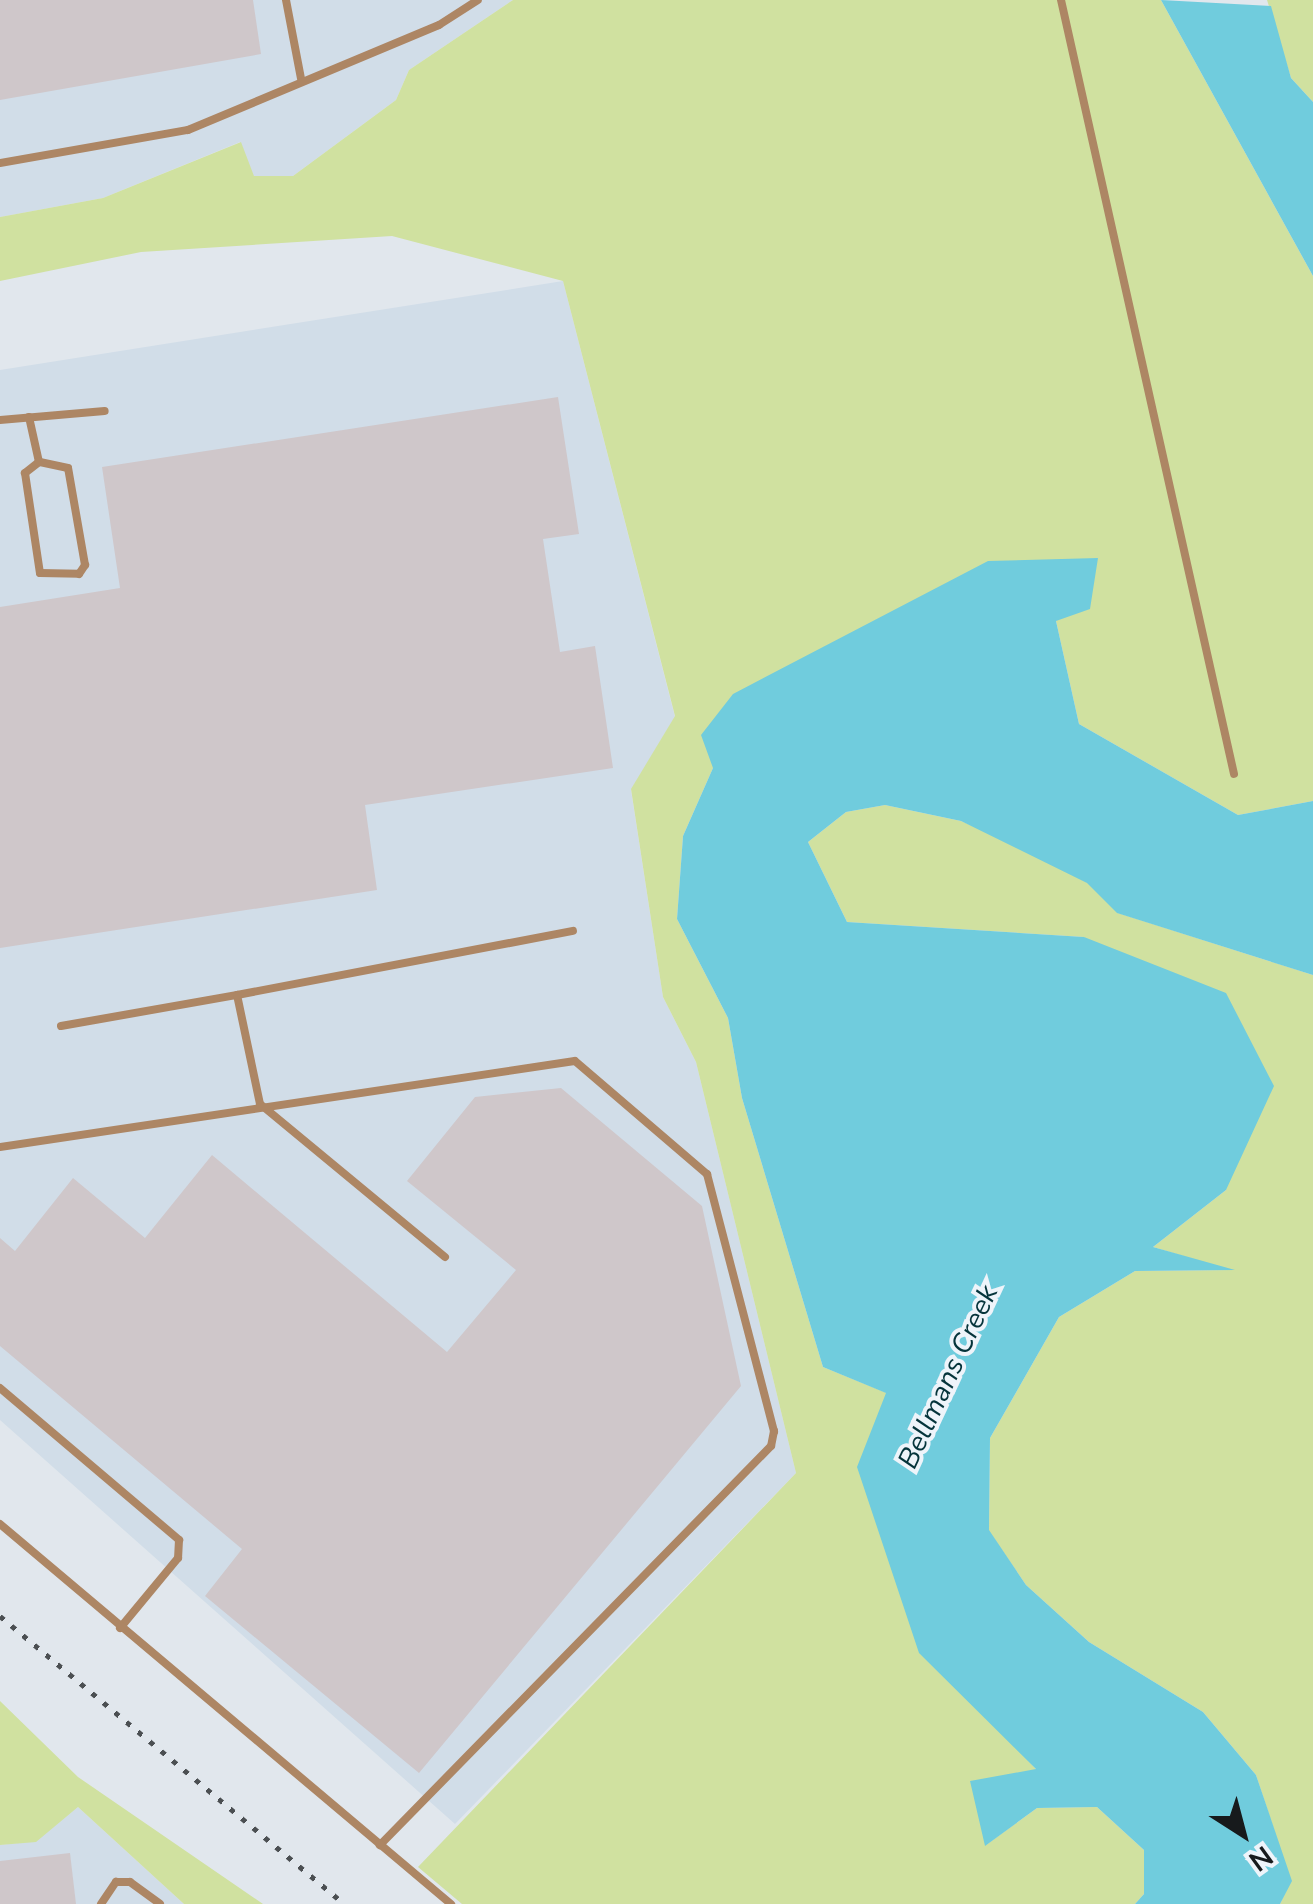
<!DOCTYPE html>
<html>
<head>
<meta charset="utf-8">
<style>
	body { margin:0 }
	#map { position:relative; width:1313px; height:1904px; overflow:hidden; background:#e1e7ed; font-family:"Nunito Sans",sans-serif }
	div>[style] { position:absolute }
	.built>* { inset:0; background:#d1dde8 }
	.green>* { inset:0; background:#d0e1a0 }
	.water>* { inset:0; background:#70ccdd }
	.building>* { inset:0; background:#cfc7ca }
	.lane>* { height:8px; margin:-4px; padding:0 4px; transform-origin:4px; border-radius:4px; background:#ad8664 }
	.rail>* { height:5px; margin-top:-2.5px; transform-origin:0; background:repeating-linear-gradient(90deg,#4b4f52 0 5px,transparent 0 15px) }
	span { translate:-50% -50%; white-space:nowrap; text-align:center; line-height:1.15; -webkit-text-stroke:8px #eef4fa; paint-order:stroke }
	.water-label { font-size:28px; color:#05343b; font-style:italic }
	.north { position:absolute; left:1193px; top:1784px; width:100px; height:100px; -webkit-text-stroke:8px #eef4fa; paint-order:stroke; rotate:144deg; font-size:28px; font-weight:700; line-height:40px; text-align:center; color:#171a1c }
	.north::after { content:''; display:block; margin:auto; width:35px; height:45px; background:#171a1c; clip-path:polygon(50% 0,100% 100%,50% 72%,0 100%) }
</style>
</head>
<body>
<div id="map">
	<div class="built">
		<div style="clip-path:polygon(0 0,513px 0,409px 70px,396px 100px,293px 176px,254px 177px,240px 142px,103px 198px,0 217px)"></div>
		<div style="clip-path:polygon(563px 281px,675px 717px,631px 790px,663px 997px,696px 1062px,796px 1473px,455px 1824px,0 1420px,0 370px)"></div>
		<div style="clip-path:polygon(78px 1807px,184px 1904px,0 1904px,0 1845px,36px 1841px)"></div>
	</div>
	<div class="green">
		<div style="clip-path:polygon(513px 0,1161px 0,1313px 276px,1313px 801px,1238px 815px,1079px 724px,1056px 621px,1098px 558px,713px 768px,683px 836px,677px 919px,728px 1018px,742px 1098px,823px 1367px,887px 1393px,999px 1730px,1036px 1769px,986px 1845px,1037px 1808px,1097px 1807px,1144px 1850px,1144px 1894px,1135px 1904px,462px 1904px,418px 1867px,796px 1473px,696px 1062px,663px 997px,631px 789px,675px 716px,563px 281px,392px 236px,141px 252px,0 281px,0 217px,103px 198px,241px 142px,254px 176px,293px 176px,396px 100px,409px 70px)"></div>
		<div style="clip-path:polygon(1267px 0,1313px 0,1313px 102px,1291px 78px)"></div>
		<div style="clip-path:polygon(885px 805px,961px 821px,1017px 845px,1088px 883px,1118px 913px,1313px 975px,1313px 1904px,1280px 1904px,1291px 1881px,1256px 1775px,1203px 1712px,1089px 1642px,1026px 1585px,989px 1531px,990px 1438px,1059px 1317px,1135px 1271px,1230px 1270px,1153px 1247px,1226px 1190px,1084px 937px,847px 922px,808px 842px,846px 812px)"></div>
		<div style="clip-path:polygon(0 1701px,78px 1777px,263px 1904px,184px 1904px,78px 1807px,36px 1842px,0 1845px)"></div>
	</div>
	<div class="water">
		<div style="clip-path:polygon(1161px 0,1271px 6px,1291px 78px,1313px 102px,1313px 276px)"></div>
		<div style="clip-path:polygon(1098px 558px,1090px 609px,1056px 621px,1079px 724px,1238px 815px,1313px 801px,1313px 975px,1117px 913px,1087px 883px,961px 821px,885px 805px,846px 812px,808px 842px,847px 922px,1084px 937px,1226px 993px,1274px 1086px,1226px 1190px,1153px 1247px,1235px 1270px,1135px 1271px,1059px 1317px,990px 1438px,989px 1530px,1026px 1585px,1089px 1642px,1203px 1712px,1256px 1775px,1292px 1881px,1280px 1904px,1135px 1904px,1144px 1894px,1144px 1850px,1097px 1807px,1037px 1808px,985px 1846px,970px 1781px,1036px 1769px,919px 1653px,857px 1467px,886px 1393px,823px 1367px,742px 1098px,728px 1018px,677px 919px,683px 836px,713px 768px,701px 735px,733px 694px,988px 561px)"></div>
	</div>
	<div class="building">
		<div style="clip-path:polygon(0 0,253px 0,261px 54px,0 100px)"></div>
		<div style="clip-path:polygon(558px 397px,579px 534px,543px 539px,560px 652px,595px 646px,613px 768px,365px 805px,377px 890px,0 948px,0 607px,120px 588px,102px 467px)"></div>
		<div style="clip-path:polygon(561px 1088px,702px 1206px,741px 1386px,419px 1773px,205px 1596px,242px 1549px,0 1346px,0 1238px,15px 1251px,73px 1178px,145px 1238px,212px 1155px,447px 1352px,516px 1270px,407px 1181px,475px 1097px)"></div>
		<div style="clip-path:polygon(70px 1853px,76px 1904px,0 1904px,0 1861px)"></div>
	</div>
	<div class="lane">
		<div style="left:286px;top:0;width:80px;rotate:79.2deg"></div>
		<div style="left:1061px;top:0;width:793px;rotate:77.4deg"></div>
		<div style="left:0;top:163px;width:191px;rotate:-10deg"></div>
		<div style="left:188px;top:130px;width:272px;rotate:-22.7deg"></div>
		<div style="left:439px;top:25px;width:46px;rotate:-32.7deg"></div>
		<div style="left:29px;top:417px;width:46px;rotate:77.5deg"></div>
		<div style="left:39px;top:462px;width:18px;rotate:142deg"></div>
		<div style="left:25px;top:473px;width:101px;rotate:81.5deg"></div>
		<div style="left:40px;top:573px;width:39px;rotate:1deg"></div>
		<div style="left:79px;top:574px;width:11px;rotate:-56deg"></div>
		<div style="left:85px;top:565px;width:98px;rotate:-99.9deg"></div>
		<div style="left:68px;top:468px;width:30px;rotate:-168deg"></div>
		<div style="left:0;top:420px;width:105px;rotate:-4.9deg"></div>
		<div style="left:61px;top:1026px;width:179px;rotate:-10deg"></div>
		<div style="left:0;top:1147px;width:581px;rotate:-8.51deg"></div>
		<div style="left:575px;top:1061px;width:174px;rotate:40.6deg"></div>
		<div style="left:707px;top:1174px;width:266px;rotate:75.4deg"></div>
		<div style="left:774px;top:1431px;width:15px;rotate:101deg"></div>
		<div style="left:771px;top:1446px;width:559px;rotate:134.42deg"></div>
		<div style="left:445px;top:1257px;width:240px;rotate:-140.4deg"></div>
		<div style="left:260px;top:1104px;width:111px;rotate:-101.9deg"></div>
		<div style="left:237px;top:995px;width:342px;rotate:-10.8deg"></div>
		<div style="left:0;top:1388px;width:235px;rotate:40.3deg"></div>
		<div style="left:179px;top:1540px;width:18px;rotate:93deg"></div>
		<div style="left:178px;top:1558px;width:91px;rotate:129.6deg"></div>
		<div style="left:0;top:1524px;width:590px;rotate:40.12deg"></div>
		<div style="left:101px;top:1904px;width:27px;rotate:-56deg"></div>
		<div style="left:116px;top:1882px;width:14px"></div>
		<div style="left:130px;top:1882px;width:37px;rotate:36deg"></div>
	</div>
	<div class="rail">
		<div style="left:0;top:1616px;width:449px;rotate:39.9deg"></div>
	</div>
	<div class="water-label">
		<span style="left:948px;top:1377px;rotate:-65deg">Bellmans Creek</span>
	</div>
	<div class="north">N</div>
</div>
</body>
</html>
